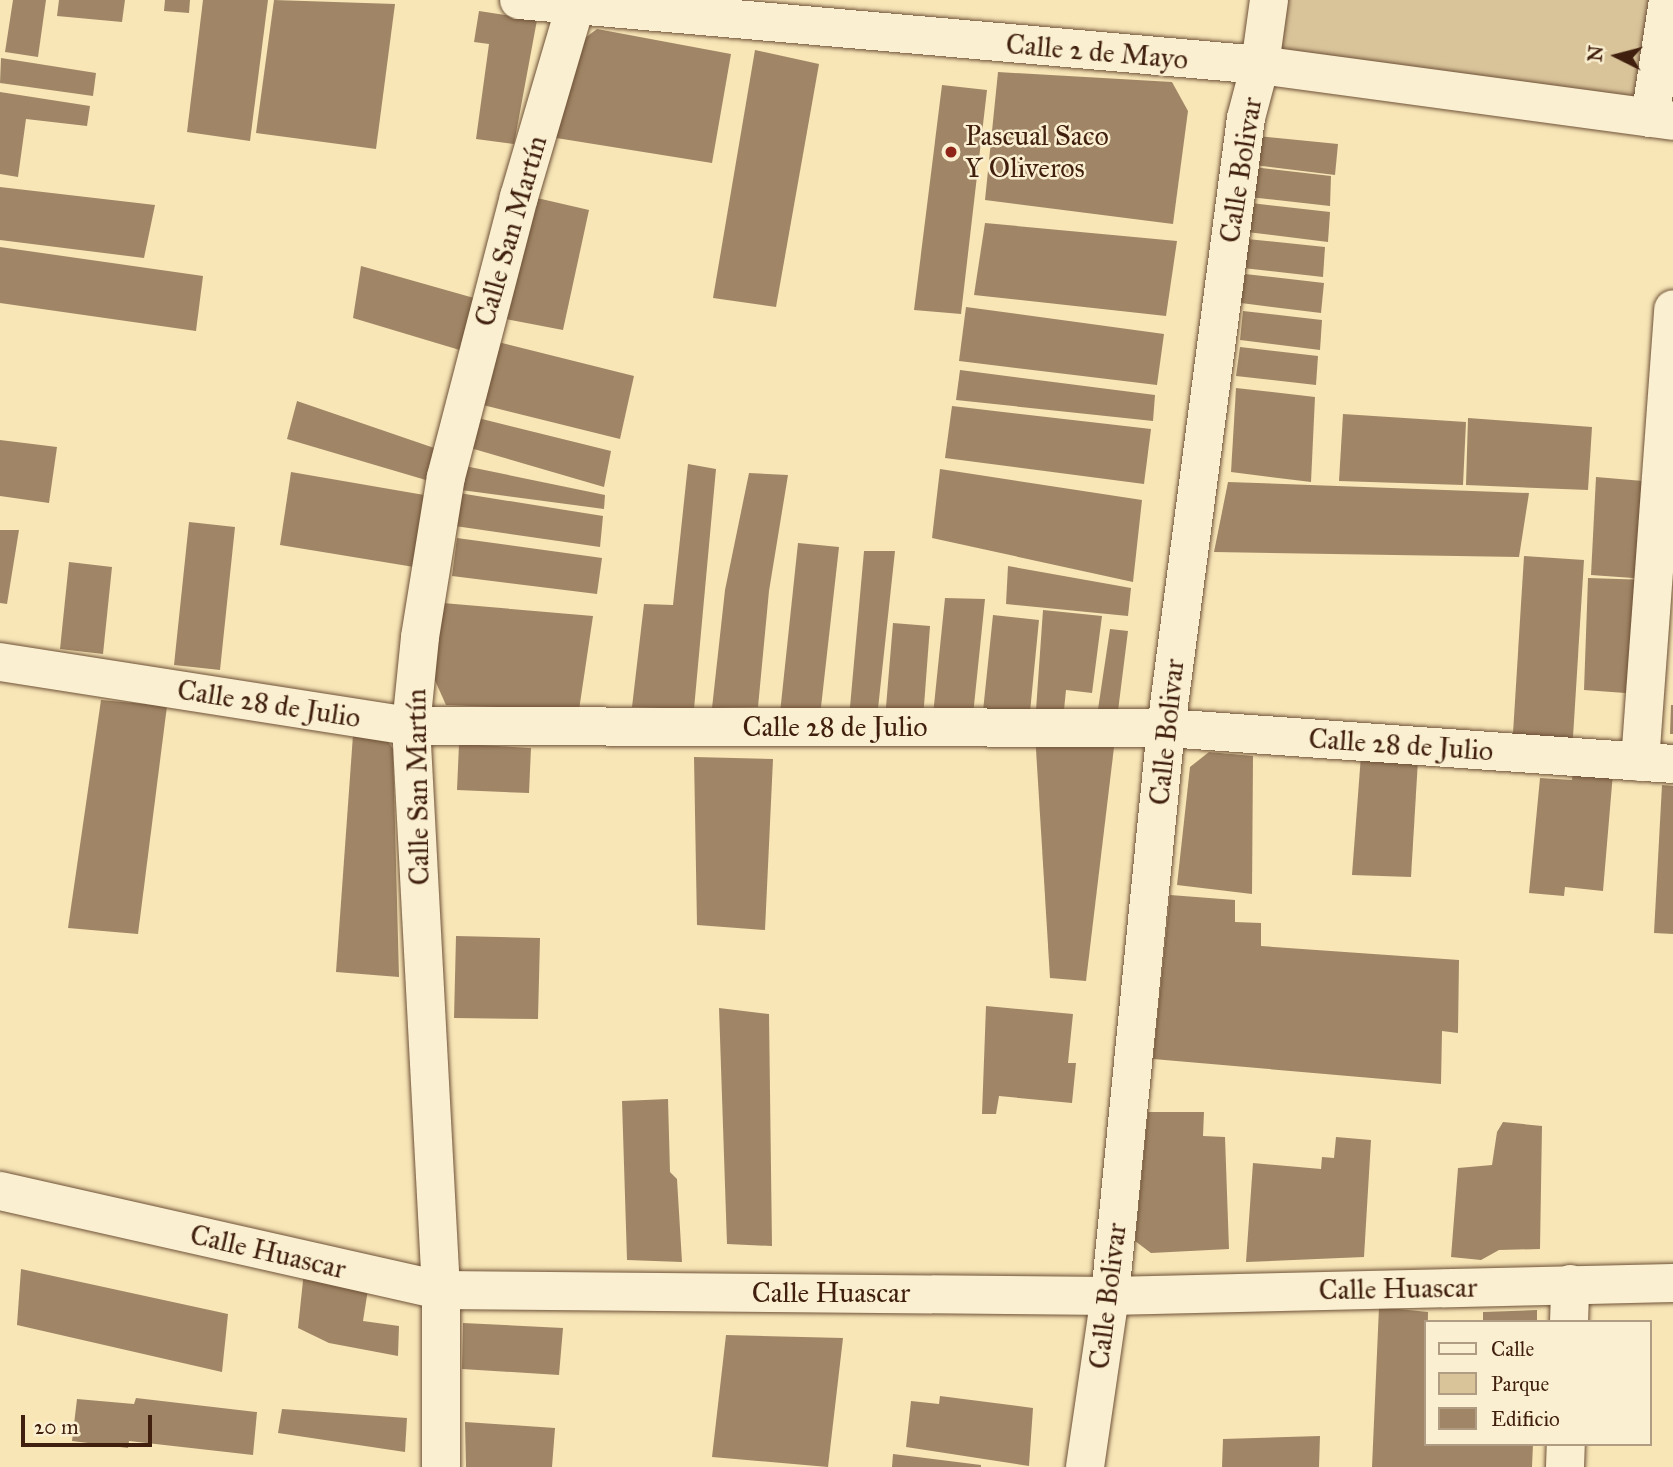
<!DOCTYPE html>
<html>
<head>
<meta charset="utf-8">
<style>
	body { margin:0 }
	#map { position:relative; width:1673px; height:1467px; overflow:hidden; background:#f8e6b7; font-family:"IM FELL Great Primer",serif }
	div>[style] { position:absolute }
	.green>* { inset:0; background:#d9c49a }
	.building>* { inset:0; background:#a08666 }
	.roads { filter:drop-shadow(0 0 2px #6e5138) drop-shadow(0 0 2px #6e5138) }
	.minor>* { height:38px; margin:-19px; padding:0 19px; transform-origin:19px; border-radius:19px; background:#faefd0 }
	.dots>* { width:19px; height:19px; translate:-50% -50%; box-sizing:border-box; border:4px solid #faefd0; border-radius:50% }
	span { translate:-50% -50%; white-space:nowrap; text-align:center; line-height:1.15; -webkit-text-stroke:5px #faefd0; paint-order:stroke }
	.street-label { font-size:28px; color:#401f0e }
	.poi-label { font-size:28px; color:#401f0e }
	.left { translate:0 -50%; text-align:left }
	.legend { position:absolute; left:1424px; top:1320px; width:228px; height:126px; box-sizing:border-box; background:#faefd0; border:2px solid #b09c82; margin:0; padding:9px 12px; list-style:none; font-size:21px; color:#401f0e }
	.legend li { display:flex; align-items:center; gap:14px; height:35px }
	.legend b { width:35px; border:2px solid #b09c82 }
	.north { position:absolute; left:1582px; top:21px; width:70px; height:70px; -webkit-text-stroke:5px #faefd0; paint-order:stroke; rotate:276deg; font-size:19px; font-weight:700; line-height:28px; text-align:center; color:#401f0e }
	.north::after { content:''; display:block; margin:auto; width:24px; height:32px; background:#401f0e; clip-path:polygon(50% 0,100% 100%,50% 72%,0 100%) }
	.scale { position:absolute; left:21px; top:1415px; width:131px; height:32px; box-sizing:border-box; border:4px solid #401f0e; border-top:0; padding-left:9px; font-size:21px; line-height:24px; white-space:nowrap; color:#401f0e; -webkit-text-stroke:5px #faefd0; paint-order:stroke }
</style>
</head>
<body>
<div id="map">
	<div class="green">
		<div style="clip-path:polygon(1269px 0,1668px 0,1650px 118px,1260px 66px)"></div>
	</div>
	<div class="building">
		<div style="clip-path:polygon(13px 0,46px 0,38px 57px,5px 52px)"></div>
		<div style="clip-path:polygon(59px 0,125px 0,122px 22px,57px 16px)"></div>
		<div style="clip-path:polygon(165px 0,190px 0,189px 13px,164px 11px)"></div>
		<div style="clip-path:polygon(203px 0,268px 0,250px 141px,187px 132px)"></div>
		<div style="clip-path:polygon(274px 0,395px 4px,376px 149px,256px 133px)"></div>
		<div style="clip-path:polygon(479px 11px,537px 20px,514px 144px,476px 139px,489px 44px,474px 42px)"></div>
		<div style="clip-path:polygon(597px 29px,731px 54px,712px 163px,550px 137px,581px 41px)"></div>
		<div style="clip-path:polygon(755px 50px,819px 64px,776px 307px,713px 298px)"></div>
		<div style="clip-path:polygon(1px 58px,96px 73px,93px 96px,0 83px)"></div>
		<div style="clip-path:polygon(998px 72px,1172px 82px,1188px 111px,1173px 224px,985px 200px)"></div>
		<div style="clip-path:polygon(942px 85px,987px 90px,961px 314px,914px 310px)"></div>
		<div style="clip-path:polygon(0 92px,90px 106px,87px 126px,26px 119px,18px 177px,0 174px)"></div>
		<div style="clip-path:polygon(1258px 136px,1338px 144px,1335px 175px,1255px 165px)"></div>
		<div style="clip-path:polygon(1253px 167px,1331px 176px,1330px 206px,1249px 197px)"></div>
		<div style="clip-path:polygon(0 187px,155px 205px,144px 258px,0 240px)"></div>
		<div style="clip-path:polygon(537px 198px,589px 210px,563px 330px,506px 319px)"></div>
		<div style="clip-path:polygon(1251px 203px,1330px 212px,1328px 242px,1247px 232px)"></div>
		<div style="clip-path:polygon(985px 223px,1177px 241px,1166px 316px,974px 295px)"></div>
		<div style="clip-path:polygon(1247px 239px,1325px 247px,1323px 277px,1243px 268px)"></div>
		<div style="clip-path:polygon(0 247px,203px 276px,196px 331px,0 303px)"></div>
		<div style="clip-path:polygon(361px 266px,474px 298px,463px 351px,353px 318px)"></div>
		<div style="clip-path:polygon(1245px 274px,1324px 283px,1321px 313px,1241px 303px)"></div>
		<div style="clip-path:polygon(966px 307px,1164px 334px,1157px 385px,959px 361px)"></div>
		<div style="clip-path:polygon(1243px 311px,1322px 320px,1320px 350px,1240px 340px)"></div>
		<div style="clip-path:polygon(498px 342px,634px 376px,620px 439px,483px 405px)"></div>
		<div style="clip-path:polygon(1240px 347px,1318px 356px,1316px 385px,1236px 376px)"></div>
		<div style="clip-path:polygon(960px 370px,1155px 395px,1153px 421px,956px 400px)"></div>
		<div style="clip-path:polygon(1236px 388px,1315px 397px,1311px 482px,1231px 472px)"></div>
		<div style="clip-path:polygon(297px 401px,443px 451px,436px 483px,287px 439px)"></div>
		<div style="clip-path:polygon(952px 406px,1151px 429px,1144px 484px,945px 458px)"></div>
		<div style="clip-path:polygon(1343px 414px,1466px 422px,1463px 485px,1339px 481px)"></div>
		<div style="clip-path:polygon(474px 417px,611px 451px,604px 487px,467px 447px)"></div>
		<div style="clip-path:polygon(1468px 418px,1592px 427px,1588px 490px,1466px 485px)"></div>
		<div style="clip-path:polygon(0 440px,57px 447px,49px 503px,0 496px)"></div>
		<div style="clip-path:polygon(688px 464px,716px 469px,694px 709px,632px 707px,644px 604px,673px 605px)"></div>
		<div style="clip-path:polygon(465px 466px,605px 495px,604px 509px,461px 490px)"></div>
		<div style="clip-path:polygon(940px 469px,1142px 500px,1133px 582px,932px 538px)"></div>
		<div style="clip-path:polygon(291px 472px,430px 496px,414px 567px,280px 545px)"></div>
		<div style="clip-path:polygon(749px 473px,788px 475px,769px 591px,758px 707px,712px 708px,725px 590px)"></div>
		<div style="clip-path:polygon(1596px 477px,1655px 482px,1647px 579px,1591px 575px)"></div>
		<div style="clip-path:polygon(1228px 482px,1529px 493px,1519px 557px,1214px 552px)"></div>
		<div style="clip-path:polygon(459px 493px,603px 516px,600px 547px,455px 526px)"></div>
		<div style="clip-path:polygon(189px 522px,235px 527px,220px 670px,174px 665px)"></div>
		<div style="clip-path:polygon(0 530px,19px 530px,7px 604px,0 603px)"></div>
		<div style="clip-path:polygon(457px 538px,602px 558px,597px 594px,452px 576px)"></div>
		<div style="clip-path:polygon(798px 543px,839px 547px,820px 716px,780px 713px)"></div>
		<div style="clip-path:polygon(864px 551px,895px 551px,877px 718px,849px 718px)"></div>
		<div style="clip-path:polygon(1524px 556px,1584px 560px,1572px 753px,1512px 749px)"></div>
		<div style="clip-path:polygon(69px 562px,112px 567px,103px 654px,60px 649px)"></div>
		<div style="clip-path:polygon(1008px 566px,1131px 588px,1128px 616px,1006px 604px)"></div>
		<div style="clip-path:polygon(1588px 578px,1649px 580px,1639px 694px,1584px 690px)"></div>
		<div style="clip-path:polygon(945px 598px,985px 599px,973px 715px,933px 715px)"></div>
		<div style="clip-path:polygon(443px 603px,593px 616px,579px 710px,446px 705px,433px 676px)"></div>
		<div style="clip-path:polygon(1043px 610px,1102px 616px,1092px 693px,1066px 690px,1064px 710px,1036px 710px)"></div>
		<div style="clip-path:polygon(993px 615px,1039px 620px,1030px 712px,983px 711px)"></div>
		<div style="clip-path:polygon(893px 623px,930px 626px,923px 719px,885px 719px)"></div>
		<div style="clip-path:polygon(1110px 629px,1128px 631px,1117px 719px,1097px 716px)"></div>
		<div style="clip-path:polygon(101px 700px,167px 706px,138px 934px,68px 928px)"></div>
		<div style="clip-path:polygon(1671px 705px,1673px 705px,1673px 734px,1670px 734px)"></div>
		<div style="clip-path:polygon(354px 721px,378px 725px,393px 749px,399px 977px,336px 972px)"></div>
		<div style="clip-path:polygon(1035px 733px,1115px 739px,1086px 981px,1050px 978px)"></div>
		<div style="clip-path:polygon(459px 744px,531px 748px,529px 793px,457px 790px)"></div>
		<div style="clip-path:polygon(1209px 752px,1253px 756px,1252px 894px,1177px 885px,1190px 767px)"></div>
		<div style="clip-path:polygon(1361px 755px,1418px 760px,1411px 877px,1352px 875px)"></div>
		<div style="clip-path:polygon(694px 757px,773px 759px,765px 930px,697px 925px)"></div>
		<div style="clip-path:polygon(1573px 771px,1613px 773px,1603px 891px,1565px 887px,1564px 896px,1529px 893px,1540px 778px,1572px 780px)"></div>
		<div style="clip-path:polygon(1662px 785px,1673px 786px,1673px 934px,1654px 933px)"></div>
		<div style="clip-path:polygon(1170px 895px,1235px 900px,1235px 922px,1261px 923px,1261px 946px,1459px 960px,1458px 1033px,1442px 1031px,1441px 1084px,1153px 1059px)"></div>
		<div style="clip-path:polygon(456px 936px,540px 938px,538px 1019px,454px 1018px)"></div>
		<div style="clip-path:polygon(986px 1006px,1073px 1014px,1068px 1063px,1076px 1063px,1072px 1103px,999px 1096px,996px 1114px,982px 1114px)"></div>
		<div style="clip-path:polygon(719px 1008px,769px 1014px,772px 1246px,727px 1244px)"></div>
		<div style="clip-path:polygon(668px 1099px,670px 1172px,677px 1179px,682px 1262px,627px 1260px,622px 1101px)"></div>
		<div style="clip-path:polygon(1148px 1112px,1204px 1112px,1203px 1136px,1225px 1137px,1229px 1249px,1151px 1253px,1135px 1241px)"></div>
		<div style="clip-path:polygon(1503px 1122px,1542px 1126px,1540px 1249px,1499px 1250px,1481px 1260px,1451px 1257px,1458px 1168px,1492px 1165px,1497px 1132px)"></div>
		<div style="clip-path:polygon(1336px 1137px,1371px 1140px,1364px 1257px,1246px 1262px,1253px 1163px,1321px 1169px,1322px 1157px,1334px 1158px)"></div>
		<div style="clip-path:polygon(21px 1269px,228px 1314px,222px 1372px,17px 1325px)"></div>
		<div style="clip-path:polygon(304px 1271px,369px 1283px,363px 1321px,399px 1326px,398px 1356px,329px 1343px,298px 1328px)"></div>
		<div style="clip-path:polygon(1379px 1307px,1428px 1312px,1426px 1444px,1533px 1444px,1532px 1467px,1372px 1467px)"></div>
		<div style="clip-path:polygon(1537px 1310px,1537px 1322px,1483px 1322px,1483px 1312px)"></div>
		<div style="clip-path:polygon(463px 1323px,563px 1328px,559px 1375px,462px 1369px)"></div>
		<div style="clip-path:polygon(726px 1335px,843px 1338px,828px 1467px,712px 1457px)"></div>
		<div style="clip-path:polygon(940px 1396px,1033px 1408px,1029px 1466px,906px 1447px,911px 1401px,939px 1404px)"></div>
		<div style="clip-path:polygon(136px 1398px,257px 1412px,253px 1455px,129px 1441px,128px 1448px,72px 1441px,77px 1399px,134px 1404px)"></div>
		<div style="clip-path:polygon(282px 1409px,407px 1418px,405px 1452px,278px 1433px)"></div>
		<div style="clip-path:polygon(465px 1422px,555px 1428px,552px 1467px,466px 1467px)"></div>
		<div style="clip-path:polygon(1320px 1436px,1319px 1467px,1222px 1467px,1223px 1439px)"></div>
		<div style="clip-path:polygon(893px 1454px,981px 1465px,981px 1467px,892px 1467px)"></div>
	</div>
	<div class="roads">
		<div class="minor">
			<div style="left:519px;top:0;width:744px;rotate:5.01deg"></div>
			<div style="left:1260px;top:65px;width:417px;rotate:7.7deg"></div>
			<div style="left:1650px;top:118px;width:119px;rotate:-81.3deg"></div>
			<div style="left:0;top:662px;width:416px;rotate:8.9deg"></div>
			<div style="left:411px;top:726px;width:755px;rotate:0.15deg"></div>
			<div style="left:1166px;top:728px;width:508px;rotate:4.06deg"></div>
			<div style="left:1640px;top:762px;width:454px;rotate:-85.8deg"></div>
			<div style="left:0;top:1191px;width:452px;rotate:12.7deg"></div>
			<div style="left:441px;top:1290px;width:669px;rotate:0.51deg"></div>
			<div style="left:1110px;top:1296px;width:563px;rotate:-1.32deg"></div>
			<div style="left:1569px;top:1322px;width:38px;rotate:-88deg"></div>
			<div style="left:441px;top:1467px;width:177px;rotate:-90deg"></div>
			<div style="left:441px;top:1290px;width:565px;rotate:-93.04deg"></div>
			<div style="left:411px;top:726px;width:89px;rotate:-84.2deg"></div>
			<div style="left:420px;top:637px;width:162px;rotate:-80.8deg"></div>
			<div style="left:446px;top:477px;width:289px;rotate:-75.4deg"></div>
			<div style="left:519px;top:197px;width:205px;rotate:-73.6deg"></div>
			<div style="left:1085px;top:1467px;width:173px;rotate:-81.7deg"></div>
			<div style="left:1110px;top:1296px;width:571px;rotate:-84.37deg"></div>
			<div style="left:1166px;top:728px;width:615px;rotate:-82.53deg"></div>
			<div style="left:1246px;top:118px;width:55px;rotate:-75.2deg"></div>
			<div style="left:1260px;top:65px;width:66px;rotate:-82.1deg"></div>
			<div style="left:1565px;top:1467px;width:23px;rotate:-88deg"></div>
		</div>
	</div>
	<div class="dots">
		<div style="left:951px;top:152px;background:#8f2418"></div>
	</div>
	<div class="street-label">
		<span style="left:1097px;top:52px;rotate:5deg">Calle 2 de Mayo</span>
		<span style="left:1241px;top:170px;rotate:-81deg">Calle Bolivar</span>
		<span style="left:511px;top:231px;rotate:-74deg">Calle San Martín</span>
		<span style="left:269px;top:704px;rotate:9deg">Calle 28 de Julio</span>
		<span style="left:835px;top:727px">Calle 28 de Julio</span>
		<span style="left:1167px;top:732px;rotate:-84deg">Calle Bolivar</span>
		<span style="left:1401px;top:745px;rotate:4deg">Calle 28 de Julio</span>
		<span style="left:418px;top:787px;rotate:-91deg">Calle San Martín</span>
		<span style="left:268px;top:1252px;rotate:13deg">Calle Huascar</span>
		<span style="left:1398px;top:1289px;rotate:-1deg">Calle Huascar</span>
		<span style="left:831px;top:1293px">Calle Huascar</span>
		<span style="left:1108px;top:1296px;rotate:-83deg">Calle Bolivar</span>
	</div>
	<div class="poi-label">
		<span class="left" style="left:965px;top:152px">Pascual Saco<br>Y Oliveros</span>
	</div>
	<ul class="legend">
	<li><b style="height:9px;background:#faefd0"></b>Calle</li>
	<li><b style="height:19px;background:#d9c49a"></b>Parque</li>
	<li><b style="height:19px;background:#a08666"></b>Edificio</li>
	</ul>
	<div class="north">N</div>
	<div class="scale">20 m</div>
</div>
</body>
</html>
